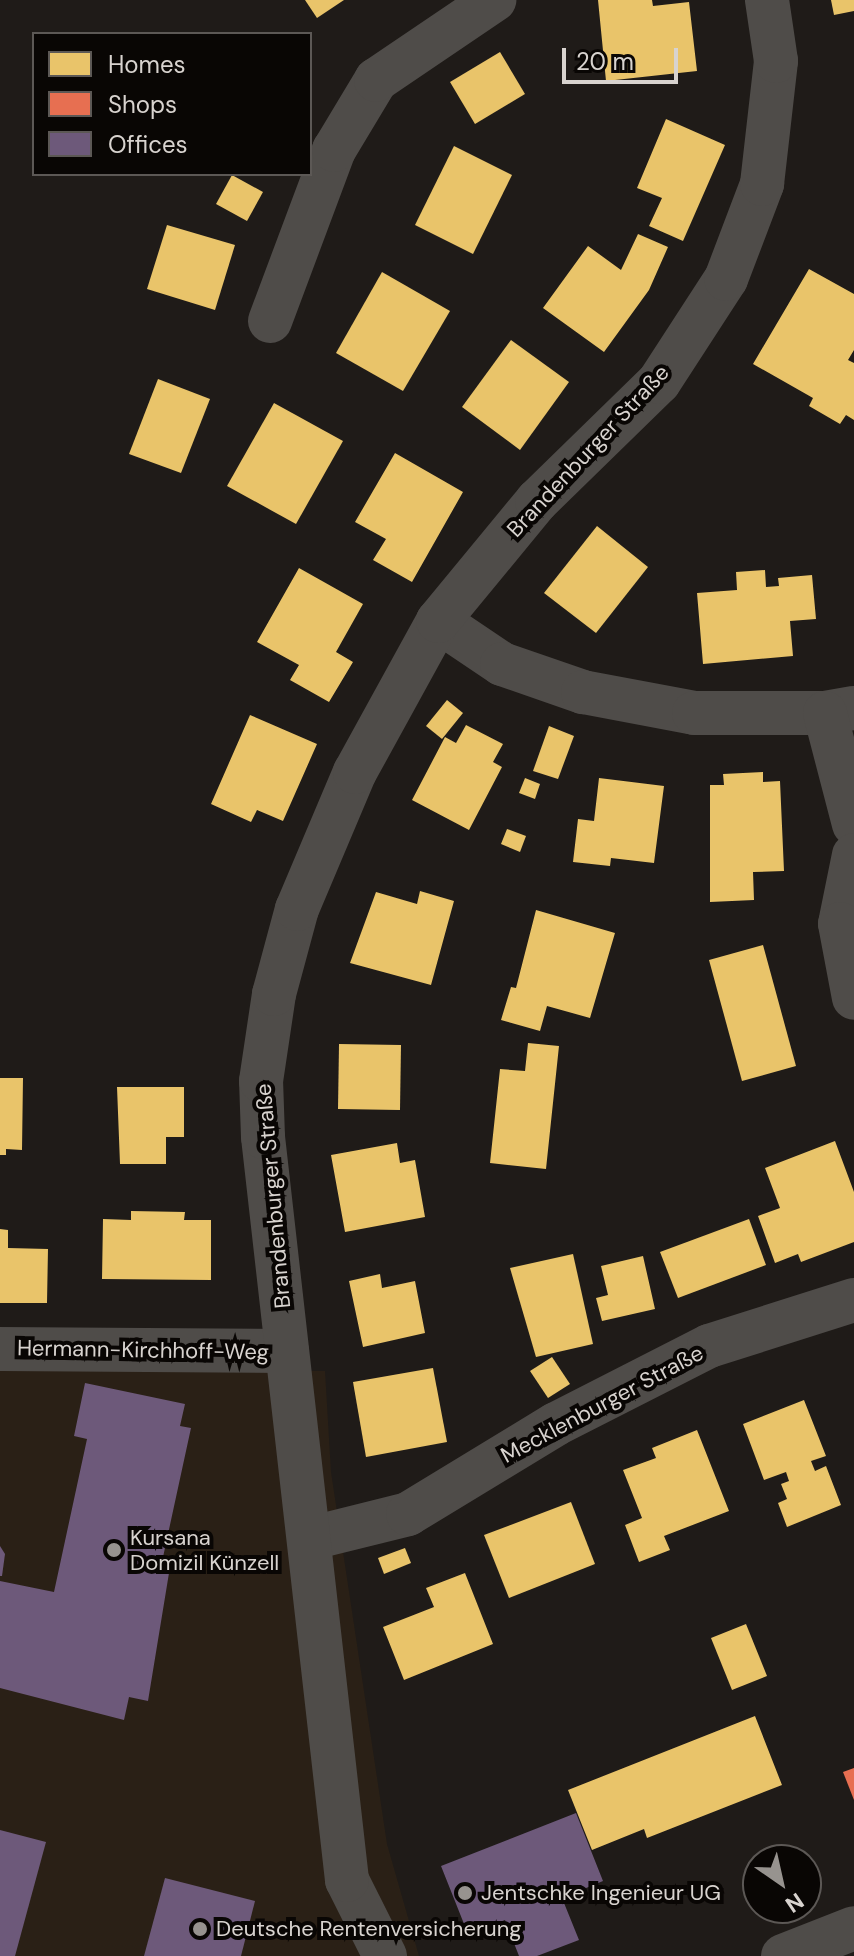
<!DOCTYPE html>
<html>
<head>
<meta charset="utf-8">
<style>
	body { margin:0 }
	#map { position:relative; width:854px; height:1956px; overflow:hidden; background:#1f1b18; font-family:"DM Sans",sans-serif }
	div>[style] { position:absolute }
	.built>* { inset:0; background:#2a2016 }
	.homes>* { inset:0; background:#e9c46a }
	.shops>* { inset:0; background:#e76f51 }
	.offices>* { inset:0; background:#6d597a }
	.street>* { height:44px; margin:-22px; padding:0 22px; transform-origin:22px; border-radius:22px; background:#4f4c49 }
	.dots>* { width:22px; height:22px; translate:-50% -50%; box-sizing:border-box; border:4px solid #090604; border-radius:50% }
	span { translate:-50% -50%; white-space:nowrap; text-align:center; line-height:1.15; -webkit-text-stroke:8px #090604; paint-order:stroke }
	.street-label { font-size:22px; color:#d8d3cf }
	.poi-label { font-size:22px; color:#d8d3cf }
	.left { translate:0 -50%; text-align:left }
	.legend { position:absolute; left:32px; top:32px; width:280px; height:144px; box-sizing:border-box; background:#090604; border:2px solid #5c5855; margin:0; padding:10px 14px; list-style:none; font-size:24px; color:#d8d3cf }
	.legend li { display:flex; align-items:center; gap:16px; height:40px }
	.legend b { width:40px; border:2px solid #5c5855 }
	.north { position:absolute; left:742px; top:1844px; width:80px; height:80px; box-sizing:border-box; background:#090604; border:2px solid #5c5855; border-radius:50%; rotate:146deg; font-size:22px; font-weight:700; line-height:32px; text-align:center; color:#d8d3cf }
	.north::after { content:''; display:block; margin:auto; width:28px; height:36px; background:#97938f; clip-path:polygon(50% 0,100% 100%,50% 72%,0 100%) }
	.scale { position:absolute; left:562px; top:48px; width:116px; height:36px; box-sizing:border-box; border:4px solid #d8d3cf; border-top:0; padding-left:10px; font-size:24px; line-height:28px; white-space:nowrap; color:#d8d3cf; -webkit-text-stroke:6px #090604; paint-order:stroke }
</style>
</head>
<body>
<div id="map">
	<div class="built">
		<div style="clip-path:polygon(0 1371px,325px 1371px,331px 1472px,387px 1844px,419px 1956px,0 1956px)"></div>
	</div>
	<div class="homes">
		<div style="clip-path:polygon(305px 0,344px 0,317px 18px)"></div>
		<div style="clip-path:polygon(598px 0,652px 0,653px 6px,689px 2px,697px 71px,606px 81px)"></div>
		<div style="clip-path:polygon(831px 0,854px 0,854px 11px,834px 15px)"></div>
		<div style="clip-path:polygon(500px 52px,525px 94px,475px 124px,450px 82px)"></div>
		<div style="clip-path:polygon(666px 119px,725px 145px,683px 241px,649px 226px,662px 198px,637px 188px)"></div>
		<div style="clip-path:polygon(454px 146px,512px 175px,473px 254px,415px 225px)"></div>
		<div style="clip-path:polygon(232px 175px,263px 192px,247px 221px,216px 204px)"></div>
		<div style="clip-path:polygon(167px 225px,235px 245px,215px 310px,147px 289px)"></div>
		<div style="clip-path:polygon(638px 234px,668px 247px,649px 290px,604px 352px,543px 308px,588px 246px,621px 270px)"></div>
		<div style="clip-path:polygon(809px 269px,854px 294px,854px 350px,848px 360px,854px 363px,854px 420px,846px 415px,840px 424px,809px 406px,813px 398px,753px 364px)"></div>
		<div style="clip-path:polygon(382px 272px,450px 311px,403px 391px,336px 353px)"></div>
		<div style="clip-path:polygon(511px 340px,569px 382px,520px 450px,462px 407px)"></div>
		<div style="clip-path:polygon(158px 379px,210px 399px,181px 473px,129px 454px)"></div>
		<div style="clip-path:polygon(274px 403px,343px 441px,296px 524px,227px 486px)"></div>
		<div style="clip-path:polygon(395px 453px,463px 492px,412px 582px,373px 560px,386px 539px,355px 522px)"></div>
		<div style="clip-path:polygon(597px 526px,648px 567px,596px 633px,544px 593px)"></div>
		<div style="clip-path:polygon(299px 568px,363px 604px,336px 652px,353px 662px,329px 702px,290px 680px,299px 665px,257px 642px)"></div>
		<div style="clip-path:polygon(765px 570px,766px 587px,779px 586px,778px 578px,812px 575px,816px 619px,790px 621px,793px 656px,703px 664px,697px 593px,737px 590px,736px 572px)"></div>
		<div style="clip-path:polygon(447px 700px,463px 713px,442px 739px,426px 726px)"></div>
		<div style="clip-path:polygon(250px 715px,317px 744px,283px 821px,257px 810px,251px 822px,211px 804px)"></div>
		<div style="clip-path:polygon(466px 725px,503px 744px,493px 762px,502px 767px,469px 830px,412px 800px,445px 737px,456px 743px)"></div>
		<div style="clip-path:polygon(549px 726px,574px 736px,558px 779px,533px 771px)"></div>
		<div style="clip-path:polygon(763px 772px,763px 782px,780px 781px,784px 871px,753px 872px,754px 900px,710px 902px,710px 785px,724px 785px,723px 774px)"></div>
		<div style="clip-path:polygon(525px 778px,540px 784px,535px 799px,519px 793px)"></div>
		<div style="clip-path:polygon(599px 778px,664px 786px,654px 863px,611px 858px,610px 866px,573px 862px,578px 819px,594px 821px)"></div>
		<div style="clip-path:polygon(507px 829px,526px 836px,520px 852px,501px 844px)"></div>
		<div style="clip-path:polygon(420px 891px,454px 901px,431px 985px,350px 963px,376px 892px,417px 904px)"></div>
		<div style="clip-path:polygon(536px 910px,615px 933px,590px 1018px,547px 1006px,540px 1031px,501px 1020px,511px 987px,516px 988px)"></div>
		<div style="clip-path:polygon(763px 945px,796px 1066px,742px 1081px,709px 960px)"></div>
		<div style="clip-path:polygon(528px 1043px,559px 1046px,546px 1169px,490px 1163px,500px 1069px,525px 1071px)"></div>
		<div style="clip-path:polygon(339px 1044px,401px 1045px,400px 1110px,338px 1109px)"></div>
		<div style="clip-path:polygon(0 1078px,23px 1078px,22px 1150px,6px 1149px,6px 1155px,0 1155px)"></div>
		<div style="clip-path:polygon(117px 1087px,184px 1087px,184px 1137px,166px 1137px,166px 1164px,120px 1164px)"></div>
		<div style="clip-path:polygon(835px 1141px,854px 1192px,854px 1242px,801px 1262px,798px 1254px,775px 1263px,758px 1216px,780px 1208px,765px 1168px)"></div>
		<div style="clip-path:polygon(397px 1143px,400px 1163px,415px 1160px,425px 1217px,345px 1232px,331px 1155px)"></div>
		<div style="clip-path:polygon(131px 1211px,185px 1212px,184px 1220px,211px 1220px,211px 1280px,102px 1279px,103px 1219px,131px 1220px)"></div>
		<div style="clip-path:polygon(749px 1219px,766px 1265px,678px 1298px,660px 1252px)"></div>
		<div style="clip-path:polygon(0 1229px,8px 1230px,8px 1248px,48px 1249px,47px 1303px,0 1303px)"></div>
		<div style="clip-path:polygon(573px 1254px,593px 1344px,536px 1357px,510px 1268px)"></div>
		<div style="clip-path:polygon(643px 1256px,655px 1309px,602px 1321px,596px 1298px,608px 1295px,601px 1266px)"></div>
		<div style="clip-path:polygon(380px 1274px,382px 1288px,415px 1281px,425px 1333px,363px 1347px,349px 1281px)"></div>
		<div style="clip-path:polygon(552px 1357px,570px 1384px,548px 1398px,530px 1371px)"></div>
		<div style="clip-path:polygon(433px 1368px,447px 1442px,366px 1457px,353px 1382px)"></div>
		<div style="clip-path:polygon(804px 1400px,826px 1456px,811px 1461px,815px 1471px,826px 1466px,841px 1505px,787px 1527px,778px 1503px,787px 1499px,781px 1484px,789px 1481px,786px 1472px,764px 1480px,743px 1424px)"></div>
		<div style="clip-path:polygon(697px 1430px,729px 1511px,664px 1536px,670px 1550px,639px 1562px,625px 1525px,642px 1518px,623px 1470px,656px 1458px,652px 1448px)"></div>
		<div style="clip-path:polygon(571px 1502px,595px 1564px,509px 1598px,484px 1535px)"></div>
		<div style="clip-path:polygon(405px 1548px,411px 1563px,384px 1574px,378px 1558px)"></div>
		<div style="clip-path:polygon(465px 1573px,493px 1644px,404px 1680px,383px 1627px,434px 1607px,426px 1588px)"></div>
		<div style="clip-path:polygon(746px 1624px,767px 1676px,732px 1690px,711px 1638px)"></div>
		<div style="clip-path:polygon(755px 1716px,782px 1785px,647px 1838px,644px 1829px,592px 1850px,568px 1790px)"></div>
	</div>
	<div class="shops">
		<div style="clip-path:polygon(854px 1768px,854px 1800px,843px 1772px)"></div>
	</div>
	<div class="offices">
		<div style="clip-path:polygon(85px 1383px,185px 1404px,180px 1426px,191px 1428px,160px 1571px,169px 1573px,148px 1701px,129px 1697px,124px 1720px,0 1688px,0 1581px,54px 1592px,87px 1439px,74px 1436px)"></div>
		<div style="clip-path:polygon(0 1546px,5px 1554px,2px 1576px,0 1576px)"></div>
		<div style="clip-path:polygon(576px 1813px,603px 1881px,562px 1898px,579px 1940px,537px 1956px,519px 1956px,505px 1920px,468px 1934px,441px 1866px)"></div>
		<div style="clip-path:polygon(0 1830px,46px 1842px,15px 1956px,0 1956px)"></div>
		<div style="clip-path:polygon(165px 1878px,255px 1901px,241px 1956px,144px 1956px)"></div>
	</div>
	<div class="street">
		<div style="left:270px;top:321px;width:183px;rotate:-69.5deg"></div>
		<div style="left:334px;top:150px;width:82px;rotate:-59deg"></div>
		<div style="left:376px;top:80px;width:143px;rotate:-34.1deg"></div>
		<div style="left:438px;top:621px;width:77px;rotate:33.9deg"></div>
		<div style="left:502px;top:664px;width:86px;rotate:19.1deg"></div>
		<div style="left:583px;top:692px;width:113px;rotate:10.7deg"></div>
		<div style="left:694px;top:713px;width:131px"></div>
		<div style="left:825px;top:713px;width:29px;rotate:-10deg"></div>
		<div style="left:825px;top:713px;width:115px;rotate:75.4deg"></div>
		<div style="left:854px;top:855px;width:70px;rotate:101.5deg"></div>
		<div style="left:840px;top:924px;width:75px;rotate:79.3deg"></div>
		<div style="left:0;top:1349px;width:287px;rotate:0.4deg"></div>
		<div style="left:312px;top:1538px;width:99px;rotate:-14deg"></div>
		<div style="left:408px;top:1514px;width:173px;rotate:-31.3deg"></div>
		<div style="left:556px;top:1424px;width:172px;rotate:-27deg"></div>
		<div style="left:709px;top:1346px;width:152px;rotate:-17.6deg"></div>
		<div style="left:385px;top:1956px;width:85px;rotate:-116.6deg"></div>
		<div style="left:347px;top:1880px;width:748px;rotate:-96.45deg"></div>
		<div style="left:263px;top:1137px;width:56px;rotate:-92deg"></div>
		<div style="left:261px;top:1081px;width:88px;rotate:-81.5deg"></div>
		<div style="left:274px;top:994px;width:88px;rotate:-74.9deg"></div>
		<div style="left:297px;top:909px;width:149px;rotate:-67.1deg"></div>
		<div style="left:355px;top:772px;width:172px;rotate:-61.2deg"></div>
		<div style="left:438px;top:621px;width:156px;rotate:-50.5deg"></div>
		<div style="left:537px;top:501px;width:170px;rotate:-44.3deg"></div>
		<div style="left:659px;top:382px;width:123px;rotate:-57deg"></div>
		<div style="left:726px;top:279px;width:102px;rotate:-69.2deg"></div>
		<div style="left:762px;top:184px;width:124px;rotate:-83.5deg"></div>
		<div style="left:776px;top:61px;width:62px;rotate:-98.4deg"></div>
		<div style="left:783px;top:1956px;width:76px;rotate:-21.5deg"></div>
	</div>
	<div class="dots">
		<div style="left:114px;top:1550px;background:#97938f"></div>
		<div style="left:465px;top:1893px;background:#97938f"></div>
		<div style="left:200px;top:1929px;background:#97938f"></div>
	</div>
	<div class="street-label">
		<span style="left:588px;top:451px;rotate:-47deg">Brandenburger Straße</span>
		<span style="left:273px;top:1196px;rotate:-95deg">Brandenburger Straße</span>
		<span style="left:143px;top:1350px;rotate:1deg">Hermann-Kirchhoff-Weg</span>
		<span style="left:602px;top:1404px;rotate:-28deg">Mecklenburger Straße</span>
	</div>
	<div class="poi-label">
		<span class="left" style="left:130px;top:1550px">Kursana<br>Domizil Künzell</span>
		<span class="left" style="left:481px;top:1893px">Jentschke Ingenieur UG</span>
		<span class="left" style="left:216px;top:1929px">Deutsche Rentenversicherung</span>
	</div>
	<ul class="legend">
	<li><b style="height:22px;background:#e9c46a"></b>Homes</li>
	<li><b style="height:22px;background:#e76f51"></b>Shops</li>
	<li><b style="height:22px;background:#6d597a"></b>Offices</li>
	</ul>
	<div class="north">N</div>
	<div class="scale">20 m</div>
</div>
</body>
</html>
